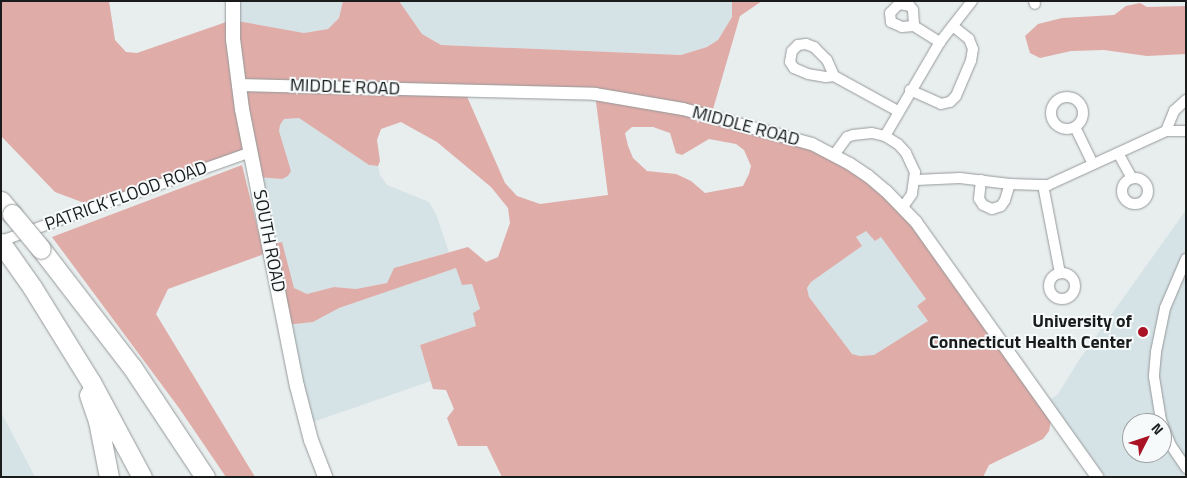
<!DOCTYPE html>
<html>
<head>
<meta charset="utf-8">
<style>
	body { margin:0 }
	#map { position:relative; width:1187px; height:478px; overflow:hidden; background:#e8edee; font-family:"Titillium Web",sans-serif }
	div>[style] { position:absolute }
	.built>* { inset:0; background:#d5e2e6 }
	.green>* { inset:0; background:#dfaca8 }
	.roads { filter:drop-shadow(0 0 1px #95999a) drop-shadow(0 0 1px #95999a) }
	.minor>* { height:10px; margin:-5px; padding:0 5px; transform-origin:5px; border-radius:5px; background:#fff }
	.minor>.ring { margin:-5px; padding:0; box-sizing:content-box; background:none; border:10px solid #fff; border-radius:50% }
	.tertiary>* { height:12px; margin:-6px; padding:0 6px; transform-origin:6px; border-radius:6px; background:#fff }
	.secondary>* { height:14px; margin:-7px; padding:0 7px; transform-origin:7px; border-radius:7px; background:#fff }
	.motorway>* { height:19px; margin:-9.5px; padding:0 9.5px; transform-origin:9.5px; border-radius:9.5px; background:#fff }
	.bridges { filter:drop-shadow(0 0 1px #95999a) drop-shadow(0 0 1px #95999a) }
	.motorway-bridge>* { height:19px; margin:-9.5px; padding:0 9.5px; transform-origin:9.5px; border-radius:9.5px; background:#fff }
	.dots>* { width:14px; height:14px; translate:-50% -50%; box-sizing:border-box; border:2px solid #f6fafb; border-radius:50% }
	span { translate:-50% -50%; white-space:nowrap; text-align:center; line-height:1.15; -webkit-text-stroke:4px #f6fafb; paint-order:stroke }
	.street-label { font-size:18px; color:#1a1c1c }
	.poi-label { font-size:18px; color:#1a1c1c; font-weight:700 }
	.right { translate:-100% -50%; text-align:right }
	.frame { position:absolute; inset:0; border:2px solid #1a1c1c; pointer-events:none }
	.north { position:absolute; left:1122px; top:413px; width:50px; height:50px; box-sizing:border-box; background:#f6fafb; border:1px solid #9ea1a2; border-radius:50%; rotate:49deg; font-size:14px; font-weight:700; line-height:20px; text-align:center; color:#1a1c1c }
	.north::after { content:''; display:block; margin:auto; width:18px; height:22px; background:#a91325; clip-path:polygon(50% 0,100% 100%,50% 72%,0 100%) }
</style>
</head>
<body>
<div id="map">
	<div class="built">
		<div style="clip-path:polygon(233px 1px,343px 1px,339px 18px,328px 29px,304px 33px,232px 20px)"></div>
		<div style="clip-path:polygon(399px 1px,732px 1px,732px 17px,718px 40px,707px 47px,681px 55px,441px 45px,422px 34px)"></div>
		<div style="clip-path:polygon(299px 118px,369px 165px,378px 166px,380px 175px,387px 185px,429px 202px,436px 214px,449px 252px,394px 268px,388px 283px,356px 289px,334px 287px,307px 294px,294px 288px,290px 275px,270px 245px,256px 177px,282px 179px,291px 171px,279px 131px,280px 125px,284px 119px)"></div>
		<div style="clip-path:polygon(evenodd,1186px 210px,1186px 477px,1106px 477px,1050px 400px,1058px 394px,1079px 360px,1186px 210px,1132px 423px,1162px 423px,1162px 453px,1132px 453px,1132px 423px)"></div>
		<div style="clip-path:polygon(866px 230px,881px 237px,926px 299px,917px 306px,928px 321px,874px 355px,860px 356px,852px 354px,809px 297px,807px 288px,811px 282px,862px 246px,856px 237px)"></div>
		<div style="clip-path:polygon(456px 268px,472px 283px,480px 310px,476px 326px,420px 345px,431px 381px,307px 424px,286px 325px,313px 322px,339px 308px)"></div>
		<div style="clip-path:polygon(1px 412px,35px 477px,1px 477px)"></div>
	</div>
	<div class="green">
		<div style="clip-path:polygon(evenodd,1px 1px,109px 1px,115px 40px,126px 52px,137px 53px,232px 20px,304px 33px,328px 29px,339px 18px,343px 1px,399px 1px,422px 34px,441px 45px,681px 55px,707px 47px,718px 40px,732px 17px,732px 1px,762px 1px,740px 16px,711px 116px,794px 138px,886px 191px,1052px 416px,1049px 431px,1043px 439px,989px 465px,983px 477px,502px 477px,487px 446px,458px 446px,447px 418px,454px 409px,446px 390px,433px 389px,420px 345px,476px 326px,473px 313px,480px 309px,472px 284px,462px 285px,456px 268px,339px 308px,313px 322px,286px 325px,270px 245px,282px 242px,294px 288px,307px 294px,334px 287px,356px 289px,387px 283px,394px 268px,468px 247px,486px 262px,498px 257px,510px 223px,508px 208px,491px 187px,437px 142px,401px 122px,381px 129px,377px 140px,380px 161px,378px 166px,369px 165px,299px 118px,284px 119px,280px 125px,279px 131px,291px 171px,288px 176px,282px 179px,256px 177px,251px 152px,95px 207px,55px 192px,1px 136px,1px 1px,465px 92px,595px 94px,608px 195px,540px 204px,517px 196px,505px 183px,465px 92px,1px 1px,632px 127px,653px 127px,670px 133px,676px 153px,682px 155px,709px 139px,736px 144px,744px 150px,751px 166px,749px 174px,743px 186px,705px 193px,691px 181px,676px 174px,647px 171px,633px 158px,628px 146px,625px 133px,632px 127px,1px 1px,866px 231px,875px 241px,881px 237px,926px 299px,917px 306px,928px 321px,874px 355px,860px 356px,852px 354px,809px 297px,807px 288px,811px 282px,862px 246px,856px 237px,866px 231px)"></div>
		<div style="clip-path:polygon(1140px 3px,1147px 7px,1186px 6px,1186px 54px,1147px 56px,1104px 50px,1071px 51px,1040px 58px,1030px 53px,1025px 36px,1038px 24px,1062px 18px,1114px 15px,1126px 6px)"></div>
		<div style="clip-path:polygon(242px 165px,264px 254px,168px 289px,156px 314px,255px 477px,226px 477px,179px 408px,52px 237px)"></div>
	</div>
	<div class="roads">
		<div class="minor">
			<div style="left:1034px;top:1px;width:3px;rotate:72deg"></div>
			<div style="left:899px;top:4px;width:11px;rotate:10deg"></div>
			<div style="left:910px;top:6px;width:5px;rotate:53deg"></div>
			<div style="left:913px;top:10px;width:16px;rotate:86deg"></div>
			<div style="left:914px;top:26px;width:12px;rotate:175deg"></div>
			<div style="left:902px;top:27px;width:12px;rotate:-156deg"></div>
			<div style="left:891px;top:22px;width:9px;rotate:-96deg"></div>
			<div style="left:890px;top:13px;width:13px;rotate:-45deg"></div>
			<div style="left:914px;top:26px;width:31px;rotate:32deg"></div>
			<div style="left:806px;top:44px;width:9px;rotate:21deg"></div>
			<div style="left:814px;top:47px;width:18px;rotate:45deg"></div>
			<div style="left:827px;top:60px;width:17px;rotate:66deg"></div>
			<div style="left:834px;top:76px;width:8px;rotate:173deg"></div>
			<div style="left:826px;top:77px;width:18px;rotate:-171deg"></div>
			<div style="left:808px;top:74px;width:15px;rotate:-157deg"></div>
			<div style="left:794px;top:68px;width:7px;rotate:-124deg"></div>
			<div style="left:790px;top:62px;width:11px;rotate:-80deg"></div>
			<div style="left:792px;top:51px;width:8px;rotate:-45deg"></div>
			<div style="left:798px;top:45px;width:8px;rotate:-7deg"></div>
			<div style="left:834px;top:76px;width:73px;rotate:28.7deg"></div>
			<div style="left:910px;top:90px;width:34px;rotate:24deg"></div>
			<div style="left:941px;top:104px;width:9px;rotate:-13deg"></div>
			<div style="left:950px;top:102px;width:8px;rotate:-45deg"></div>
			<div style="left:956px;top:96px;width:38px;rotate:-67deg"></div>
			<div style="left:971px;top:61px;width:12px;rotate:-81deg"></div>
			<div style="left:973px;top:49px;width:11px;rotate:-112deg"></div>
			<div style="left:969px;top:39px;width:21px;rotate:-141deg"></div>
			<div class="ring" style="left:1051px;top:97px;width:22px;height:22px"></div>
			<div style="left:1075px;top:127px;width:41px;rotate:64.1deg"></div>
			<div style="left:1166px;top:131px;width:22px;rotate:-68deg"></div>
			<div style="left:1174px;top:111px;width:16px;rotate:-43deg"></div>
			<div style="left:885px;top:136px;width:15px;rotate:32deg"></div>
			<div style="left:898px;top:144px;width:12px;rotate:48deg"></div>
			<div style="left:906px;top:153px;width:21px;rotate:65deg"></div>
			<div style="left:915px;top:172px;width:22px;rotate:98deg"></div>
			<div style="left:912px;top:194px;width:16px;rotate:125deg"></div>
			<div style="left:1118px;top:153px;width:29px;rotate:61deg"></div>
			<div style="left:834px;top:155px;width:22px;rotate:-54deg"></div>
			<div style="left:847px;top:137px;width:6px;rotate:-18deg"></div>
			<div style="left:853px;top:135px;width:19px;rotate:-6deg"></div>
			<div style="left:872px;top:133px;width:13px;rotate:13deg"></div>
			<div style="left:885px;top:136px;width:109px;rotate:-59.7deg"></div>
			<div style="left:940px;top:42px;width:52px;rotate:-52deg"></div>
			<div class="ring" style="left:1122px;top:178px;width:16px;height:16px"></div>
			<div style="left:916px;top:180px;width:44px;rotate:-2.6deg"></div>
			<div style="left:960px;top:178px;width:50px;rotate:6.8deg"></div>
			<div style="left:1010px;top:184px;width:38px;rotate:2deg"></div>
			<div style="left:1048px;top:185px;width:130px;rotate:-24.6deg"></div>
			<div style="left:1166px;top:131px;width:20px"></div>
			<div style="left:981px;top:180px;width:19px;rotate:96deg"></div>
			<div style="left:979px;top:199px;width:7px;rotate:56deg"></div>
			<div style="left:983px;top:205px;width:10px;rotate:24deg"></div>
			<div style="left:992px;top:209px;width:9px;rotate:-18deg"></div>
			<div style="left:1001px;top:206px;width:7px;rotate:-56deg"></div>
			<div style="left:1005px;top:200px;width:17px;rotate:-73deg"></div>
			<div style="left:1043px;top:185px;width:90px;rotate:79.1deg"></div>
			<div style="left:1px;top:241px;width:265px;rotate:-19.6deg"></div>
			<div style="left:1186px;top:259px;width:53px;rotate:113.2deg"></div>
			<div style="left:1165px;top:308px;width:45px;rotate:101.6deg"></div>
			<div style="left:1156px;top:352px;width:25px;rotate:95deg"></div>
			<div style="left:1154px;top:377px;width:44px;rotate:80.8deg"></div>
			<div style="left:1161px;top:420px;width:26px;rotate:69deg"></div>
			<div style="left:1170px;top:444px;width:29px;rotate:56deg"></div>
			<div class="ring" style="left:1049px;top:273px;width:16px;height:16px"></div>
		</div>
		<div class="tertiary">
			<div style="left:238px;top:85px;width:357px;rotate:1.4deg"></div>
			<div style="left:595px;top:94px;width:89px;rotate:9.7deg"></div>
			<div style="left:683px;top:109px;width:134px;rotate:15.2deg"></div>
			<div style="left:812px;top:144px;width:43px;rotate:27.8deg"></div>
			<div style="left:850px;top:164px;width:22px;rotate:34deg"></div>
			<div style="left:868px;top:176px;width:23px;rotate:40deg"></div>
			<div style="left:886px;top:191px;width:43px;rotate:45.9deg"></div>
			<div style="left:916px;top:222px;width:313px;rotate:54.6deg"></div>
		</div>
		<div class="secondary">
			<div style="left:233px;top:1px;width:38px;rotate:90deg"></div>
			<div style="left:233px;top:39px;width:71px;rotate:82.7deg"></div>
			<div style="left:242px;top:109px;width:282px;rotate:78.8deg"></div>
			<div style="left:297px;top:386px;width:56px;rotate:75.5deg"></div>
			<div style="left:311px;top:440px;width:40px;rotate:69deg"></div>
		</div>
		<div class="motorway">
			<div style="left:1px;top:201px;width:17px;rotate:50deg"></div>
			<div style="left:1px;top:243px;width:54px;rotate:54.8deg"></div>
			<div style="left:32px;top:287px;width:112px;rotate:58.2deg"></div>
			<div style="left:91px;top:382px;width:108px;rotate:61.8deg"></div>
			<div style="left:41px;top:249px;width:149px;rotate:52.4deg"></div>
			<div style="left:132px;top:367px;width:132px;rotate:56.4deg"></div>
			<div style="left:89px;top:395px;width:28px;rotate:71deg"></div>
			<div style="left:98px;top:421px;width:57px;rotate:78.9deg"></div>
		</div>
	</div>
	<div class="bridges">
		<div class="motorway-bridge">
			<div style="left:12px;top:214px;width:45px;rotate:50.4deg"></div>
		</div>
	</div>
	<div class="dots">
		<div style="left:1143px;top:332px;background:#a91325"></div>
	</div>
	<div class="street-label">
		<span style="left:345px;top:87px;rotate:2deg">MIDDLE ROAD</span>
		<span style="left:746px;top:126px;rotate:15deg">MIDDLE ROAD</span>
		<span style="left:126px;top:196px;rotate:-20deg">PATRICK FLOOD ROAD</span>
		<span style="left:269px;top:241px;rotate:79deg">SOUTH ROAD</span>
	</div>
	<div class="poi-label">
		<span class="right" style="left:1132px;top:332px">University of<br>Connecticut Health Center</span>
	</div>
	<div class="frame"></div>
	<div class="north">N</div>
</div>
</body>
</html>
